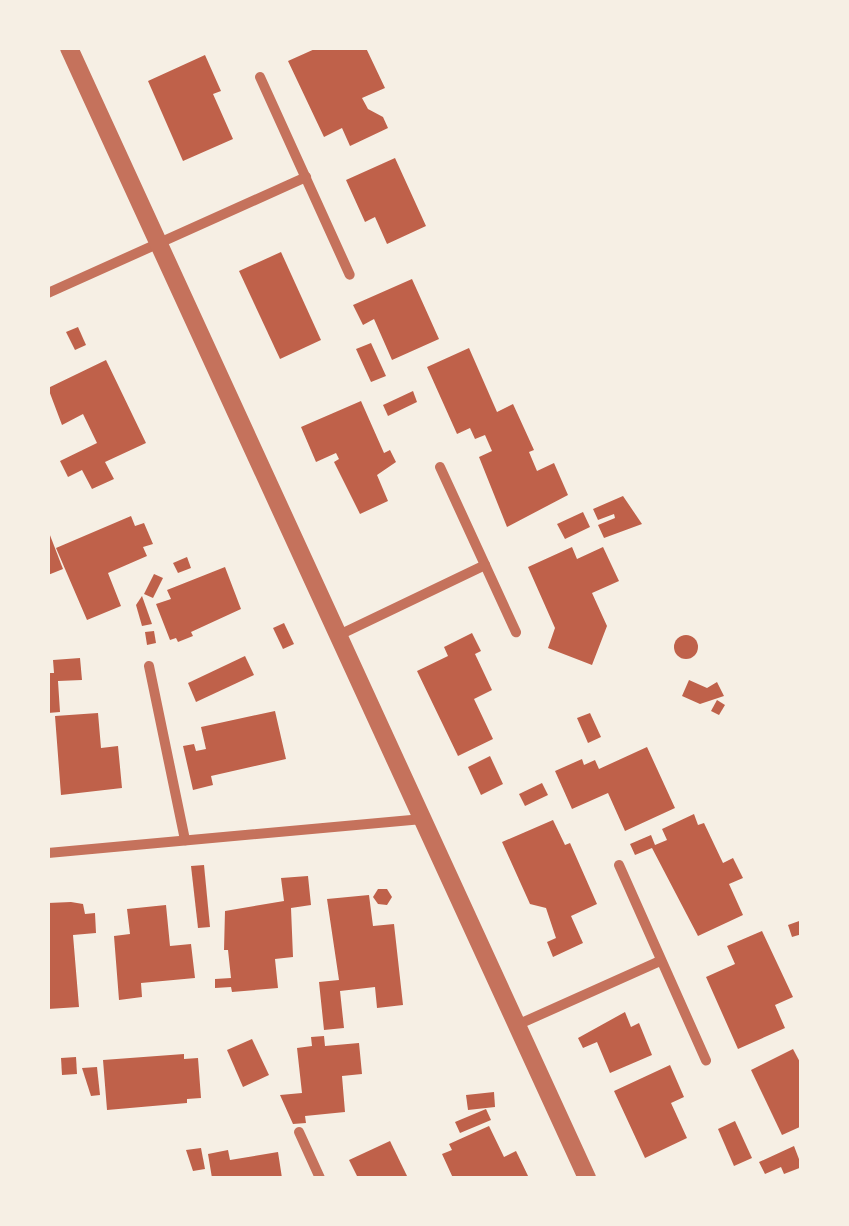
<!DOCTYPE html>
<html>
<head>
<meta charset="utf-8">
<style>
	body { margin:0 }
	#map { position:relative; width:849px; height:1226px; overflow:hidden; background:#f6efe4; font-family:"Noto Sans",sans-serif }
	div>[style] { position:absolute }
	.building>* { inset:0; background:#bf614a }
	.round { border-radius:50% }
	.minor>* { height:10px; margin:-5px; padding:0 5px; transform-origin:5px; border-radius:5px; background:#c5725c }
	.tertiary>* { height:18px; margin:-9px; padding:0 9px; transform-origin:9px; border-radius:9px; background:#c5725c }
	span { translate:-50% -50%; white-space:nowrap; text-align:center; line-height:1.15; -webkit-text-stroke:8px #f6efe4; paint-order:stroke }
	.frame { position:absolute; inset:0; border:50px solid #f6efe4; pointer-events:none }
</style>
</head>
<body>
<div id="map">
	<div class="building">
		<div style="clip-path:polygon(317px 48px,366px 48px,385px 88px,362px 98px,368px 109px,383px 117px,388px 128px,350px 146px,342px 128px,324px 137px,288px 61px)"></div>
		<div style="clip-path:polygon(205px 55px,221px 91px,213px 94px,233px 139px,183px 161px,148px 81px)"></div>
		<div style="clip-path:polygon(395px 158px,426px 226px,387px 244px,375px 217px,365px 222px,346px 180px)"></div>
		<div style="clip-path:polygon(281px 252px,321px 340px,280px 359px,239px 271px)"></div>
		<div style="clip-path:polygon(412px 279px,439px 339px,392px 360px,374px 319px,363px 325px,353px 305px)"></div>
		<div style="clip-path:polygon(78px 327px,86px 345px,75px 350px,66px 332px)"></div>
		<div style="clip-path:polygon(371px 343px,386px 376px,371px 382px,356px 349px)"></div>
		<div style="clip-path:polygon(469px 348px,497px 412px,513px 404px,534px 450px,529px 452px,537px 471px,554px 463px,568px 495px,507px 527px,479px 457px,492px 451px,485px 435px,475px 439px,470px 428px,457px 434px,427px 367px)"></div>
		<div style="clip-path:polygon(106px 360px,146px 443px,105px 462px,114px 479px,92px 489px,82px 470px,68px 477px,60px 461px,97px 443px,83px 414px,62px 425px,48px 388px)"></div>
		<div style="clip-path:polygon(413px 391px,417px 402px,388px 416px,383px 405px)"></div>
		<div style="clip-path:polygon(361px 401px,384px 453px,390px 450px,396px 462px,377px 475px,388px 501px,360px 514px,334px 462px,339px 459px,336px 453px,316px 462px,301px 427px)"></div>
		<div style="clip-path:polygon(623px 496px,642px 524px,604px 538px,598px 525px,615px 518px,614px 514px,598px 520px,593px 509px)"></div>
		<div style="clip-path:polygon(583px 512px,590px 527px,565px 539px,557px 524px)"></div>
		<div style="clip-path:polygon(131px 516px,135px 526px,144px 523px,153px 544px,143px 547px,147px 556px,108px 573px,121px 606px,87px 620px,56px 548px)"></div>
		<div style="clip-path:polygon(48px 530px,63px 569px,48px 575px)"></div>
		<div style="clip-path:polygon(572px 547px,577px 559px,603px 547px,619px 581px,592px 593px,607px 626px,592px 665px,548px 648px,555px 628px,528px 567px)"></div>
		<div style="clip-path:polygon(187px 557px,191px 568px,178px 573px,173px 563px)"></div>
		<div style="clip-path:polygon(225px 567px,241px 609px,191px 632px,193px 636px,178px 642px,176px 638px,170px 640px,156px 604px,171px 599px,167px 590px)"></div>
		<div style="clip-path:polygon(154px 574px,163px 578px,153px 598px,144px 594px)"></div>
		<div style="clip-path:polygon(142px 596px,152px 624px,142px 626px,136px 605px)"></div>
		<div style="clip-path:polygon(284px 623px,294px 644px,283px 649px,273px 628px)"></div>
		<div style="clip-path:polygon(154px 631px,156px 643px,147px 645px,145px 632px)"></div>
		<div style="clip-path:polygon(472px 633px,481px 651px,475px 654px,492px 690px,474px 699px,493px 739px,458px 756px,417px 671px,448px 656px,444px 647px)"></div>
		<div class="round" style="left:674px;top:635px;width:24px;height:24px"></div>
		<div style="clip-path:polygon(245px 656px,254px 675px,196px 702px,188px 683px)"></div>
		<div style="clip-path:polygon(80px 658px,82px 680px,58px 681px,60px 712px,48px 713px,48px 673px,54px 673px,53px 660px)"></div>
		<div style="clip-path:polygon(689px 680px,707px 688px,717px 682px,724px 696px,700px 704px,682px 696px)"></div>
		<div style="clip-path:polygon(717px 700px,725px 705px,719px 715px,711px 711px)"></div>
		<div style="clip-path:polygon(275px 711px,286px 759px,211px 776px,213px 785px,193px 790px,183px 746px,194px 744px,196px 751px,206px 749px,201px 727px)"></div>
		<div style="clip-path:polygon(98px 713px,101px 748px,118px 746px,122px 788px,61px 795px,55px 716px)"></div>
		<div style="clip-path:polygon(590px 713px,601px 737px,588px 743px,577px 718px)"></div>
		<div style="clip-path:polygon(647px 747px,675px 808px,625px 831px,608px 793px,572px 809px,555px 771px,582px 759px,584px 765px,595px 760px,599px 769px)"></div>
		<div style="clip-path:polygon(490px 756px,503px 784px,481px 795px,468px 767px)"></div>
		<div style="clip-path:polygon(542px 783px,548px 795px,525px 806px,519px 794px)"></div>
		<div style="clip-path:polygon(694px 814px,698px 825px,704px 823px,723px 863px,733px 858px,743px 878px,729px 884px,743px 915px,698px 936px,652px 848px,635px 855px,630px 844px,651px 835px,655px 845px,667px 840px,662px 829px)"></div>
		<div style="clip-path:polygon(553px 820px,565px 845px,570px 843px,597px 904px,571px 916px,583px 943px,553px 957px,547px 942px,556px 938px,546px 908px,530px 904px,502px 842px)"></div>
		<div style="clip-path:polygon(204px 865px,210px 927px,198px 928px,191px 866px)"></div>
		<div style="clip-path:polygon(308px 876px,311px 905px,291px 908px,293px 957px,275px 959px,278px 988px,232px 992px,231px 987px,215px 988px,215px 979px,231px 978px,228px 950px,224px 950px,225px 911px,284px 901px,281px 878px)"></div>
		<div style="clip-path:polygon(378px 889px,387px 889px,392px 897px,387px 905px,378px 904px,373px 897px)"></div>
		<div style="clip-path:polygon(369px 895px,373px 926px,394px 924px,403px 1005px,377px 1008px,375px 987px,340px 991px,344px 1028px,324px 1030px,319px 982px,339px 980px,327px 899px)"></div>
		<div style="clip-path:polygon(71px 902px,83px 904px,85px 914px,95px 913px,96px 933px,73px 935px,79px 1007px,48px 1009px,48px 903px)"></div>
		<div style="clip-path:polygon(166px 905px,170px 946px,191px 944px,195px 978px,141px 983px,142px 997px,119px 1000px,114px 936px,130px 934px,127px 909px)"></div>
		<div style="clip-path:polygon(802px 920px,802px 934px,792px 937px,788px 925px)"></div>
		<div style="clip-path:polygon(762px 931px,793px 997px,775px 1005px,785px 1028px,738px 1049px,706px 977px,735px 964px,727px 946px)"></div>
		<div style="clip-path:polygon(625px 1012px,631px 1027px,639px 1023px,652px 1055px,610px 1073px,597px 1042px,583px 1048px,578px 1038px)"></div>
		<div style="clip-path:polygon(324px 1036px,325px 1046px,359px 1043px,362px 1074px,342px 1076px,345px 1112px,305px 1116px,306px 1123px,293px 1124px,280px 1095px,302px 1093px,297px 1048px,312px 1046px,311px 1037px)"></div>
		<div style="clip-path:polygon(252px 1039px,269px 1075px,243px 1087px,227px 1050px)"></div>
		<div style="clip-path:polygon(793px 1049px,802px 1066px,802px 1126px,782px 1135px,751px 1070px)"></div>
		<div style="clip-path:polygon(184px 1054px,184px 1059px,198px 1058px,201px 1098px,187px 1099px,187px 1103px,107px 1110px,103px 1060px)"></div>
		<div style="clip-path:polygon(76px 1057px,77px 1074px,62px 1075px,61px 1058px)"></div>
		<div style="clip-path:polygon(670px 1065px,684px 1097px,671px 1103px,687px 1138px,645px 1158px,614px 1091px)"></div>
		<div style="clip-path:polygon(97px 1067px,100px 1095px,91px 1096px,82px 1068px)"></div>
		<div style="clip-path:polygon(494px 1092px,495px 1107px,468px 1110px,466px 1095px)"></div>
		<div style="clip-path:polygon(486px 1109px,491px 1120px,460px 1133px,455px 1122px)"></div>
		<div style="clip-path:polygon(735px 1121px,752px 1158px,734px 1166px,718px 1129px)"></div>
		<div style="clip-path:polygon(489px 1126px,504px 1157px,516px 1151px,529px 1178px,453px 1178px,442px 1154px,452px 1150px,449px 1144px)"></div>
		<div style="clip-path:polygon(390px 1141px,408px 1178px,358px 1178px,349px 1160px)"></div>
		<div style="clip-path:polygon(794px 1146px,802px 1167px,784px 1174px,781px 1167px,765px 1174px,759px 1162px)"></div>
		<div style="clip-path:polygon(201px 1148px,205px 1169px,193px 1171px,186px 1150px)"></div>
		<div style="clip-path:polygon(228px 1150px,230px 1160px,278px 1152px,282px 1178px,212px 1178px,208px 1154px)"></div>
	</div>
	<div class="minor">
		<div style="left:260px;top:77px;width:217px;rotate:65.6deg"></div>
		<div style="left:48px;top:293px;width:283px;rotate:-24.2deg"></div>
		<div style="left:440px;top:467px;width:182px;rotate:65.3deg"></div>
		<div style="left:339px;top:635px;width:162px;rotate:-25.6deg"></div>
		<div style="left:149px;top:666px;width:178px;rotate:78.3deg"></div>
		<div style="left:48px;top:853px;width:376px;rotate:-5.2deg"></div>
		<div style="left:619px;top:865px;width:214px;rotate:66deg"></div>
		<div style="left:517px;top:1025px;width:157px;rotate:-24.1deg"></div>
		<div style="left:299px;top:1132px;width:51px;rotate:65.5deg"></div>
	</div>
	<div class="tertiary">
		<div style="left:69px;top:48px;width:1243px;rotate:65.37deg"></div>
	</div>
	<div class="frame"></div>
</div>
</body>
</html>
